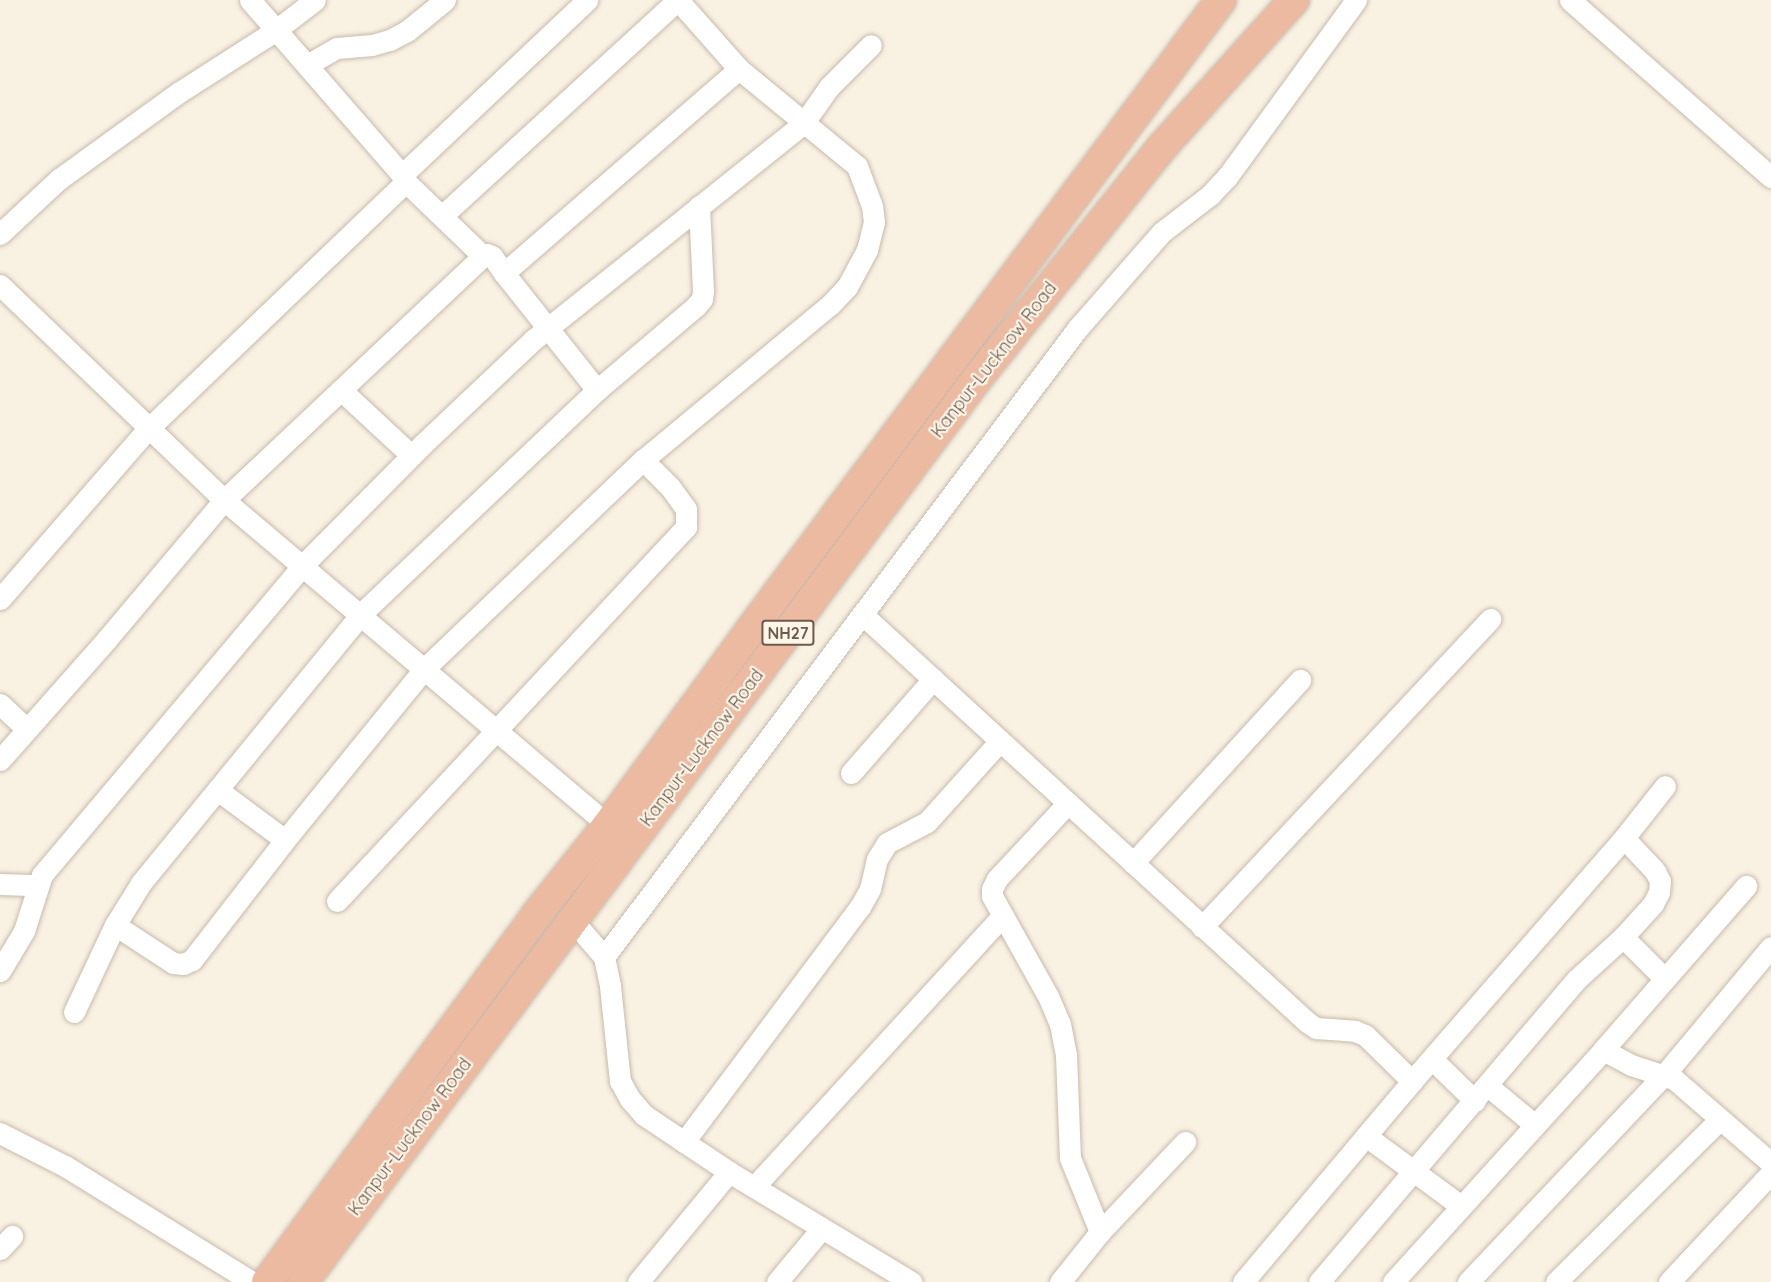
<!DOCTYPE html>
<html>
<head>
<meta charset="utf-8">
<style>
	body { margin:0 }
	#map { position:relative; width:1771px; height:1282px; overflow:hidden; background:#f9f2e3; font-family:Quicksand,sans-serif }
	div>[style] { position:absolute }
	.roads { filter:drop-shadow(0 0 2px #c8baab) drop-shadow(0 0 2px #c8baab) }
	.minor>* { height:21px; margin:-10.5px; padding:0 10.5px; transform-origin:10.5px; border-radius:10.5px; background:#fff }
	.highway>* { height:30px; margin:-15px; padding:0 15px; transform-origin:15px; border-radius:15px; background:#ecb9a1 }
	span { translate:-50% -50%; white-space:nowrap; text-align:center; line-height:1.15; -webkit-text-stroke:4.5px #fcf6e9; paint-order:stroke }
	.shield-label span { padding:2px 4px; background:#fcf6e9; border:2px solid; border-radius:4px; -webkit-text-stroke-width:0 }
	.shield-label { font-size:16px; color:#6d5a4c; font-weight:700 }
	.street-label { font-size:18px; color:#6d5a4c }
</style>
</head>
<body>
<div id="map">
	<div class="roads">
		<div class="minor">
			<div style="left:250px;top:0;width:232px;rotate:49deg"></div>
			<div style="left:1570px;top:0;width:268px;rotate:41.4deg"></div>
			<div style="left:307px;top:65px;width:34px;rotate:-30deg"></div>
			<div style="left:337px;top:48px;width:35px;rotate:-5deg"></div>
			<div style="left:372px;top:45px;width:19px;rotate:-16deg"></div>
			<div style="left:390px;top:40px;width:19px;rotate:-28deg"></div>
			<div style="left:407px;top:31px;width:49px;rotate:-39.2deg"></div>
			<div style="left:406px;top:182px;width:8px;rotate:-120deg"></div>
			<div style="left:402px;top:175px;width:255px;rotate:-43.4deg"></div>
			<div style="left:443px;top:215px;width:319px;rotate:-42.5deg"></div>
			<div style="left:0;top:234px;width:81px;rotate:-43deg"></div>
			<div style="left:59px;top:179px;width:147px;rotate:-35.9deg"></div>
			<div style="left:178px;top:93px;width:117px;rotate:-32.7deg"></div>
			<div style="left:276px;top:30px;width:49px;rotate:-37.6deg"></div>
			<div style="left:0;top:285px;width:310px;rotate:43.8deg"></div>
			<div style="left:224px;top:500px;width:503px;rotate:40.24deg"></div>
			<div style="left:341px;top:390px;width:96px;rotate:42.9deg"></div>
			<div style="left:597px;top:390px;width:149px;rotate:-128.5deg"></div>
			<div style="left:504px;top:273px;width:311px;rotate:-41deg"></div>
			<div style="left:0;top:599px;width:225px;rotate:-49deg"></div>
			<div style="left:148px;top:429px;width:357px;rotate:-43.8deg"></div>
			<div style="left:406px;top:182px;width:107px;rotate:43.9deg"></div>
			<div style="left:863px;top:615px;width:602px;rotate:42.51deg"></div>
			<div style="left:1307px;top:1022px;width:11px;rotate:34deg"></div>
			<div style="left:1316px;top:1028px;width:39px;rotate:4deg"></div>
			<div style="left:1355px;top:1031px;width:11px;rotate:22deg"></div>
			<div style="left:1365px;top:1035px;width:66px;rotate:44.4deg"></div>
			<div style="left:0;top:704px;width:35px;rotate:43deg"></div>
			<div style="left:0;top:760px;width:162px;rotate:-48.5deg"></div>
			<div style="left:107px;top:639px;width:182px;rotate:-49.9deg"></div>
			<div style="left:224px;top:500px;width:356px;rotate:-43.3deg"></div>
			<div style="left:483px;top:256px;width:4px;rotate:-27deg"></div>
			<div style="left:487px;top:254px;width:5px;rotate:22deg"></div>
			<div style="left:492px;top:256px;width:21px;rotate:55deg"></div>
			<div style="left:851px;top:773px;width:125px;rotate:-48.9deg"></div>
			<div style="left:219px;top:791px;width:82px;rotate:36.6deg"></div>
			<div style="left:1068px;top:803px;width:104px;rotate:133.1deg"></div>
			<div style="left:997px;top:879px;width:11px;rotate:117deg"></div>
			<div style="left:992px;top:889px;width:7px;rotate:90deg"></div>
			<div style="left:992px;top:896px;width:115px;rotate:60.8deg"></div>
			<div style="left:1048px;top:996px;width:30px;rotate:67deg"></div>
			<div style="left:1060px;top:1024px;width:32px;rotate:79deg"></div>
			<div style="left:1066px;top:1055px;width:103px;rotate:87.8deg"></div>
			<div style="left:1070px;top:1158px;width:80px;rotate:67.9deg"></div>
			<div style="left:1133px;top:863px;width:248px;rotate:-47.6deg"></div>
			<div style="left:0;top:884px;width:38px;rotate:2deg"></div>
			<div style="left:337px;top:901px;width:512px;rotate:-46.98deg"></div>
			<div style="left:686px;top:527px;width:18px;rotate:-90deg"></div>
			<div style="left:686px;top:509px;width:27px;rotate:-126deg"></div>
			<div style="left:670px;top:487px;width:38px;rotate:-135deg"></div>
			<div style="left:574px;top:922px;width:46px;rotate:49.4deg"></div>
			<div style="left:604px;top:957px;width:30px;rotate:78deg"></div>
			<div style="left:610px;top:986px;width:96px;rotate:84deg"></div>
			<div style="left:620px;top:1081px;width:21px;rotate:61deg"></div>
			<div style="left:630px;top:1099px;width:21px;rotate:49deg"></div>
			<div style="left:644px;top:1115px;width:102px;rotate:33.8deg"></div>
			<div style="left:729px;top:1172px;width:213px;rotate:31.1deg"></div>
			<div style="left:115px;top:925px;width:69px;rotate:33.2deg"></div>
			<div style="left:173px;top:963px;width:10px;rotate:6deg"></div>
			<div style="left:183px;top:964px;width:10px;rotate:-24deg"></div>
			<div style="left:192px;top:960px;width:152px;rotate:-52.2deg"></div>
			<div style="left:285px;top:840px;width:220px;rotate:-50.9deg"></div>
			<div style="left:424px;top:669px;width:303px;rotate:-43.7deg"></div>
			<div style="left:643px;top:460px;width:243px;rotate:-39.7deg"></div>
			<div style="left:830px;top:305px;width:25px;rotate:-47deg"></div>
			<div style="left:847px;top:287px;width:42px;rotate:-61.6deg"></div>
			<div style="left:867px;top:250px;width:29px;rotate:-76deg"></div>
			<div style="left:874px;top:222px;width:16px;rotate:-97deg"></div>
			<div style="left:872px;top:206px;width:43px;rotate:-110.6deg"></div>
			<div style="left:857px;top:166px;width:153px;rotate:-140.6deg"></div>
			<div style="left:739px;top:69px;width:92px;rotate:-131.5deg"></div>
			<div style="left:1202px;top:927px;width:422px;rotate:-46.9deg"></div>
			<div style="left:1623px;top:937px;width:59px;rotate:45deg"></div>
			<div style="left:604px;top:957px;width:786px;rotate:-53.01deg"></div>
			<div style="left:1077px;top:329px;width:129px;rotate:-48.8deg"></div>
			<div style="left:1162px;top:232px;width:61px;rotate:-37.6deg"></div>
			<div style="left:1210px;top:195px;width:25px;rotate:-47deg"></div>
			<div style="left:1227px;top:177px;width:219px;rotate:-53.9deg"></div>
			<div style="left:0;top:971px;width:47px;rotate:-59deg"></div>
			<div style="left:24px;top:931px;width:59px;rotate:-72.2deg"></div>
			<div style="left:42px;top:875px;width:404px;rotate:-49.9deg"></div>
			<div style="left:302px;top:566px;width:170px;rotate:-45.2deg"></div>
			<div style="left:422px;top:445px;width:153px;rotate:-43.4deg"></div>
			<div style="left:533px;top:340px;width:346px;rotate:-38.7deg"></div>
			<div style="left:803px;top:124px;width:45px;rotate:-54.9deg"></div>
			<div style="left:829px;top:87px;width:59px;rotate:-45deg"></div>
			<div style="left:74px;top:1012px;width:96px;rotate:-64.8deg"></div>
			<div style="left:115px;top:925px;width:49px;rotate:-58.2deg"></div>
			<div style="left:141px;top:883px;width:346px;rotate:-50.7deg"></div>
			<div style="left:360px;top:615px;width:327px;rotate:-43.5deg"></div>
			<div style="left:597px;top:390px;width:130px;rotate:-40.3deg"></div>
			<div style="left:696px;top:306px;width:9px;rotate:-49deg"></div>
			<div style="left:702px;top:299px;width:8px;rotate:-83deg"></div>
			<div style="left:703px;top:291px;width:85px;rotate:-92.7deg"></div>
			<div style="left:1603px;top:1050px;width:32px;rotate:28deg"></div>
			<div style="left:1631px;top:1065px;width:45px;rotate:18deg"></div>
			<div style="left:1674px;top:1079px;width:128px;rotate:40.9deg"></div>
			<div style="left:1432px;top:1059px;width:60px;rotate:44.3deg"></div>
			<div style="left:1488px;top:1086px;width:61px;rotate:39.7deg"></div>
			<div style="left:0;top:1133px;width:73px;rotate:26.9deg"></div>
			<div style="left:65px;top:1166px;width:220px;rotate:31.8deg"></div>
			<div style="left:1366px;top:1136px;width:118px;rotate:36.4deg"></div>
			<div style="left:684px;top:1142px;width:294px;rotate:-53.2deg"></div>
			<div style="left:860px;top:907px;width:21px;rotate:-61deg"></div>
			<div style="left:870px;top:889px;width:31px;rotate:-77deg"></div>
			<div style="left:877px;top:859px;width:19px;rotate:-58deg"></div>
			<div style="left:887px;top:843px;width:45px;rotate:-27.7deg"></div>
			<div style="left:927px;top:822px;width:109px;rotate:-48deg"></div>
			<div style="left:754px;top:1187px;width:366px;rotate:-47.5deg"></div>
			<div style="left:0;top:1249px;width:18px;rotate:-47deg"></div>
			<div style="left:638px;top:1282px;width:143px;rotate:-50.4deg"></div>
			<div style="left:777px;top:1282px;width:70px;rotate:-50.2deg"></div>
			<div style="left:1060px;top:1282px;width:64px;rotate:-51.3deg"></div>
			<div style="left:1100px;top:1232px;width:124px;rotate:-46.6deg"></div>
			<div style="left:1243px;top:1282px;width:263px;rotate:-49.9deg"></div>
			<div style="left:1412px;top:1081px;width:322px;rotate:-48.9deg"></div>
			<div style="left:1624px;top:838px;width:66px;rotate:-51.7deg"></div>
			<div style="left:1319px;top:1282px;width:398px;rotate:-49.6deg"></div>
			<div style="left:1577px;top:979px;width:62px;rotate:-42.4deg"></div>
			<div style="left:1623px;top:937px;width:45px;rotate:-47.7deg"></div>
			<div style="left:1653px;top:904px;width:13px;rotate:-63deg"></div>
			<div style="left:1659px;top:892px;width:11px;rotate:-85deg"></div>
			<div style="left:1660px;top:881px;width:11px;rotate:-117deg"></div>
			<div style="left:1655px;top:871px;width:45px;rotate:-133.2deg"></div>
			<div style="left:1393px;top:1282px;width:313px;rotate:-47.8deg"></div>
			<div style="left:1603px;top:1050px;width:218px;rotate:-48.9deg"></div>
			<div style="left:1468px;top:1282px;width:286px;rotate:-46.6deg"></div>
			<div style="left:1665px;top:1074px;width:165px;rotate:-50.2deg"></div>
			<div style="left:1556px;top:1282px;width:230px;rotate:-44.8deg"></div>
			<div style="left:1669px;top:1282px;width:149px;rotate:-46.9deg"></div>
		</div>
		<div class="highway">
			<div style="left:267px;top:1282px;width:456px;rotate:-53.7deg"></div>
			<div style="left:537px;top:914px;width:114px;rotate:-51.4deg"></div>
			<div style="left:608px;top:825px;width:244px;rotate:-53.8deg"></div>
			<div style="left:752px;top:628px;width:784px;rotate:-53.25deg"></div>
			<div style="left:303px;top:1282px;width:1125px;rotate:-53.27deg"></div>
			<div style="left:976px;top:380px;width:298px;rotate:-51.4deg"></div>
			<div style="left:1162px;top:147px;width:198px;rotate:-48.1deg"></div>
		</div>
	</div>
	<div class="shield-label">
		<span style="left:788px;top:633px">NH27</span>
	</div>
	<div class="street-label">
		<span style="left:994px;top:360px;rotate:-52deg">Kanpur-Lucknow Road</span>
		<span style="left:702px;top:748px;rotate:-53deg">Kanpur-Lucknow Road</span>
		<span style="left:410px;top:1137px;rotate:-53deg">Kanpur-Lucknow Road</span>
	</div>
</div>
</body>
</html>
